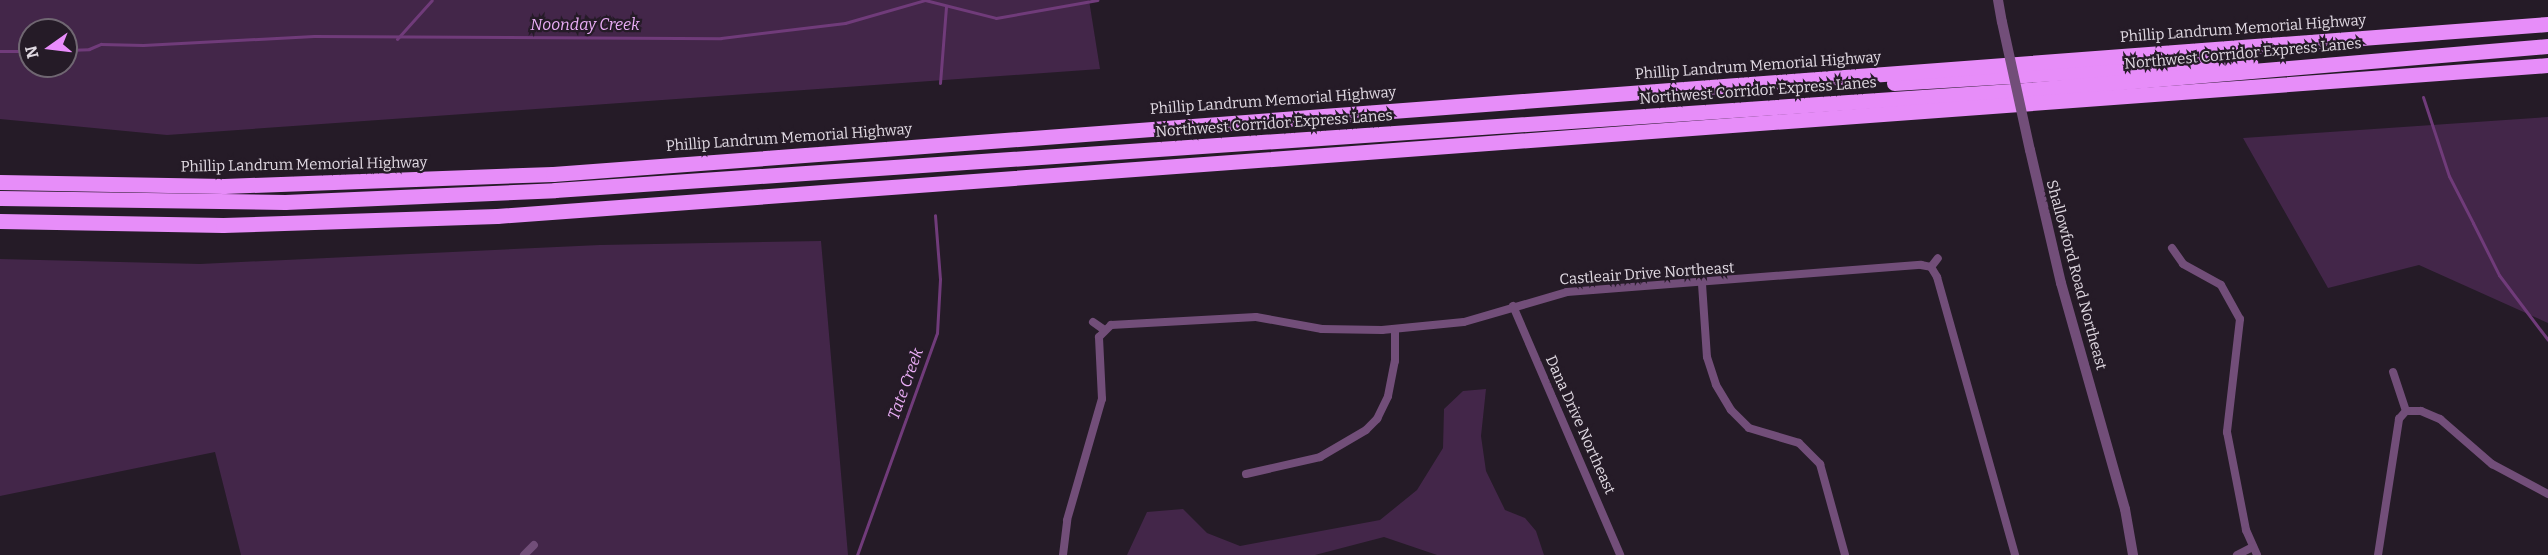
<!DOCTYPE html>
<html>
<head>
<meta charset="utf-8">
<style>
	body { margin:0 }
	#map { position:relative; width:2548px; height:555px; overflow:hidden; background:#251b27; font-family:Bitter,serif }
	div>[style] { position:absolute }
	.green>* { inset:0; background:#432649 }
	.stream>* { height:3px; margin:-1.5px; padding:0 1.5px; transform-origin:1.5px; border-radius:1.5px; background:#703b7a }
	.minor>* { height:8px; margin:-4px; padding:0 4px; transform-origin:4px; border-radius:4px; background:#724e79 }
	.tertiary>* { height:10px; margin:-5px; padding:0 5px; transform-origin:5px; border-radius:5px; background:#724e79 }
	.motorway>* { height:15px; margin:-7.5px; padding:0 7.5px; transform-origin:7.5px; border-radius:7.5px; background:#e78df9 }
	.tertiary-bridge>* { height:10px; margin:-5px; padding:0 5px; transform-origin:5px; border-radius:5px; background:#724e79 }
	span { translate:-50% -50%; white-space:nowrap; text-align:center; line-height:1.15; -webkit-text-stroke:4.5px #251b27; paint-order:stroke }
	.street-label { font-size:15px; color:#e0d9e2 }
	.water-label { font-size:16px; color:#e9adf5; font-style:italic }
	.north { position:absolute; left:18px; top:18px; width:60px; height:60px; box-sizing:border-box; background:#251b27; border:2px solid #706772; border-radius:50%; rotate:256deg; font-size:16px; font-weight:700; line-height:24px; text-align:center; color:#e0d9e2 }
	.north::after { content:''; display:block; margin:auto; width:21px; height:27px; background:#ea8dfc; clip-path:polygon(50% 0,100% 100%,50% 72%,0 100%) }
</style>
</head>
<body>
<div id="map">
	<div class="green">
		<div style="clip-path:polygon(evenodd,0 0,1089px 0,1100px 69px,167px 135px,0 119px,0 0,30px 30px,66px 30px,66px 66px,30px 66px,30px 30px)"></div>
		<div style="clip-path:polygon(2548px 117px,2548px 323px,2419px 265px,2328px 288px,2243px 138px)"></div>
		<div style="clip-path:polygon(821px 241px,848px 555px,241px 555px,215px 452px,0 496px,0 259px,200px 264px,600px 245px)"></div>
		<div style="clip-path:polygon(1486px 389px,1481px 436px,1486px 471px,1505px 510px,1525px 518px,1536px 531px,1544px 555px,1437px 555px,1384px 537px,1315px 555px,1127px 555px,1147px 512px,1183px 509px,1207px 533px,1240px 546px,1380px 520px,1417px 490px,1443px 448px,1444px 409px,1463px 391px)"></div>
	</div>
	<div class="stream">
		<div style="left:397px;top:39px;width:52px;rotate:-48.1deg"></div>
		<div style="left:66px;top:50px;width:23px;rotate:-2deg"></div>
		<div style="left:89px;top:49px;width:13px;rotate:-23deg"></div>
		<div style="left:101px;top:44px;width:42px;rotate:1.4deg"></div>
		<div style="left:143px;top:45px;width:171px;rotate:-3deg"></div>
		<div style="left:314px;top:36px;width:407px;rotate:0.3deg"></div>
		<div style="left:721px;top:38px;width:125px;rotate:-6.9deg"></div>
		<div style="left:845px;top:23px;width:83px;rotate:-16deg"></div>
		<div style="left:925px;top:0;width:73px;rotate:14.2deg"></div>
		<div style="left:996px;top:18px;width:103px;rotate:-10.1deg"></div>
		<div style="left:0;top:51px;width:30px"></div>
		<div style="left:940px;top:83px;width:77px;rotate:-85.5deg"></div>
		<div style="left:2423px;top:97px;width:83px;rotate:71.8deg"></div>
		<div style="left:2449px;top:176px;width:53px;rotate:62.9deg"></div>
		<div style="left:2473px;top:223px;width:58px;rotate:63.4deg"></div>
		<div style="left:2499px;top:275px;width:81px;rotate:53deg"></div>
		<div style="left:857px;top:555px;width:236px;rotate:-70.2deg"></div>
		<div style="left:937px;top:333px;width:54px;rotate:-86.8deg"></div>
		<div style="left:940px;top:279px;width:64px;rotate:-94.5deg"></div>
	</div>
	<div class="minor">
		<div style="left:2172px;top:248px;width:19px;rotate:55deg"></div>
		<div style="left:2183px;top:264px;width:43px;rotate:28.9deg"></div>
		<div style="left:2221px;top:285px;width:39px;rotate:61deg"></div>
		<div style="left:2240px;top:319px;width:114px;rotate:96.6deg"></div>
		<div style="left:2227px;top:432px;width:100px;rotate:79deg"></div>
		<div style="left:2246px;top:530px;width:27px;rotate:66deg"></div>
		<div style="left:1931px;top:267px;width:11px;rotate:-52deg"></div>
		<div style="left:1702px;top:284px;width:73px;rotate:86.1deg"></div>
		<div style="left:1707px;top:357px;width:29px;rotate:72deg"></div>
		<div style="left:1716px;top:385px;width:29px;rotate:59deg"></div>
		<div style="left:1731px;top:410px;width:25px;rotate:45deg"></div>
		<div style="left:1749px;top:428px;width:52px;rotate:16.7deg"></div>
		<div style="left:1799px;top:443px;width:30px;rotate:45deg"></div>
		<div style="left:1820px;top:464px;width:94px;rotate:74.6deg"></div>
		<div style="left:1513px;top:306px;width:271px;rotate:66.7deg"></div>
		<div style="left:1093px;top:322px;width:12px;rotate:35deg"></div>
		<div style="left:2406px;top:411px;width:15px"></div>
		<div style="left:2421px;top:411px;width:21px;rotate:23deg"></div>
		<div style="left:2440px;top:419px;width:69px;rotate:40.9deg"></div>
		<div style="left:2492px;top:464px;width:64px;rotate:28.2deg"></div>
		<div style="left:1246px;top:474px;width:76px;rotate:-12.9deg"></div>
		<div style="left:1320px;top:457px;width:53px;rotate:-30.4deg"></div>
		<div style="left:1366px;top:430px;width:16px;rotate:-45deg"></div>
		<div style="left:1377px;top:419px;width:25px;rotate:-64deg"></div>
		<div style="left:1388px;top:396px;width:36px;rotate:-79deg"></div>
		<div style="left:1395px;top:361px;width:32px;rotate:-90deg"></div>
		<div style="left:524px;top:555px;width:14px;rotate:-45deg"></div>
		<div style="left:1063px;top:555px;width:35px;rotate:-83deg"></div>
		<div style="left:1067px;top:520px;width:126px;rotate:-73.9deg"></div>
		<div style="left:1102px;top:399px;width:62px;rotate:-92.8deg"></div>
		<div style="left:1099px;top:337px;width:17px;rotate:-45deg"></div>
		<div style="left:1111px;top:325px;width:145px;rotate:-3.2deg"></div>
		<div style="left:1256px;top:317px;width:67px;rotate:10.3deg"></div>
		<div style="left:1322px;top:329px;width:60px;rotate:1deg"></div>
		<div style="left:1382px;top:330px;width:82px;rotate:-5.6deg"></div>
		<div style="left:1464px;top:322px;width:107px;rotate:-16.2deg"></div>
		<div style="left:1567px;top:292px;width:355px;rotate:-4.4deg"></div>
		<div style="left:1921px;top:265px;width:10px;rotate:11deg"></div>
		<div style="left:1931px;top:267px;width:12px;rotate:59deg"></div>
		<div style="left:1937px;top:277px;width:289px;rotate:74.3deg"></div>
		<div style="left:2237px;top:555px;width:18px;rotate:-27deg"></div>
		<div style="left:2378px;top:555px;width:138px;rotate:-81.2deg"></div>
		<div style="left:2399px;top:419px;width:11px;rotate:-49deg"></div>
		<div style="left:2406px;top:411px;width:41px;rotate:-108.4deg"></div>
	</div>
	<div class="tertiary">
		<div style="left:1998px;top:0;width:22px;rotate:80deg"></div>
		<div style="left:2030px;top:150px;width:137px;rotate:76.9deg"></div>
		<div style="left:2061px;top:283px;width:235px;rotate:74.2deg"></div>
		<div style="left:2125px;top:509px;width:47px;rotate:80.1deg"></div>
	</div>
	<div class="motorway">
		<div style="left:1894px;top:83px;width:357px;rotate:-3.5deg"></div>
		<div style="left:0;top:182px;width:224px;rotate:1deg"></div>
		<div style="left:224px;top:186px;width:329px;rotate:-2.1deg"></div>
		<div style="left:553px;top:174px;width:2001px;rotate:-4.3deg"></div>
		<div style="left:0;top:198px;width:285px;rotate:0.8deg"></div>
		<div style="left:285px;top:202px;width:270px;rotate:-2.5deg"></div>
		<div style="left:555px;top:190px;width:1475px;rotate:-3.89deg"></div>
		<div style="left:2027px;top:90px;width:523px;rotate:-4.83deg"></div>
		<div style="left:0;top:221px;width:223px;rotate:1deg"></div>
		<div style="left:223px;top:225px;width:274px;rotate:-1.9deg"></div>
		<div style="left:497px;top:216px;width:2057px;rotate:-4.21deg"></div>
	</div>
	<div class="tertiary-bridge">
		<div style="left:2002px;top:22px;width:131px;rotate:77.7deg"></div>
	</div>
	<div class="street-label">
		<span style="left:2243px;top:29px;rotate:-4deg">Phillip Landrum Memorial Highway</span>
		<span style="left:2243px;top:54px;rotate:-5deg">Northwest Corridor Express Lanes</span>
		<span style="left:1758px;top:66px;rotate:-4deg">Phillip Landrum Memorial Highway</span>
		<span style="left:1758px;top:91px;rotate:-4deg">Northwest Corridor Express Lanes</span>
		<span style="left:1273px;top:101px;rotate:-4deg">Phillip Landrum Memorial Highway</span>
		<span style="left:1274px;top:124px;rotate:-4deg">Northwest Corridor Express Lanes</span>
		<span style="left:789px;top:138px;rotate:-4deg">Phillip Landrum Memorial Highway</span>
		<span style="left:304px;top:165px;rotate:-1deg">Phillip Landrum Memorial Highway</span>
		<span style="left:1647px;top:274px;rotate:-4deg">Castleair Drive Northeast</span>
		<span style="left:2076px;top:275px;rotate:75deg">Shallowford Road Northeast</span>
		<span style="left:1580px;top:425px;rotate:66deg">Dana Drive Northeast</span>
	</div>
	<div class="water-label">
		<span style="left:585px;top:25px">Noonday Creek</span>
		<span style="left:906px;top:384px;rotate:-70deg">Tate Creek</span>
	</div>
	<div class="north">N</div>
</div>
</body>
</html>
